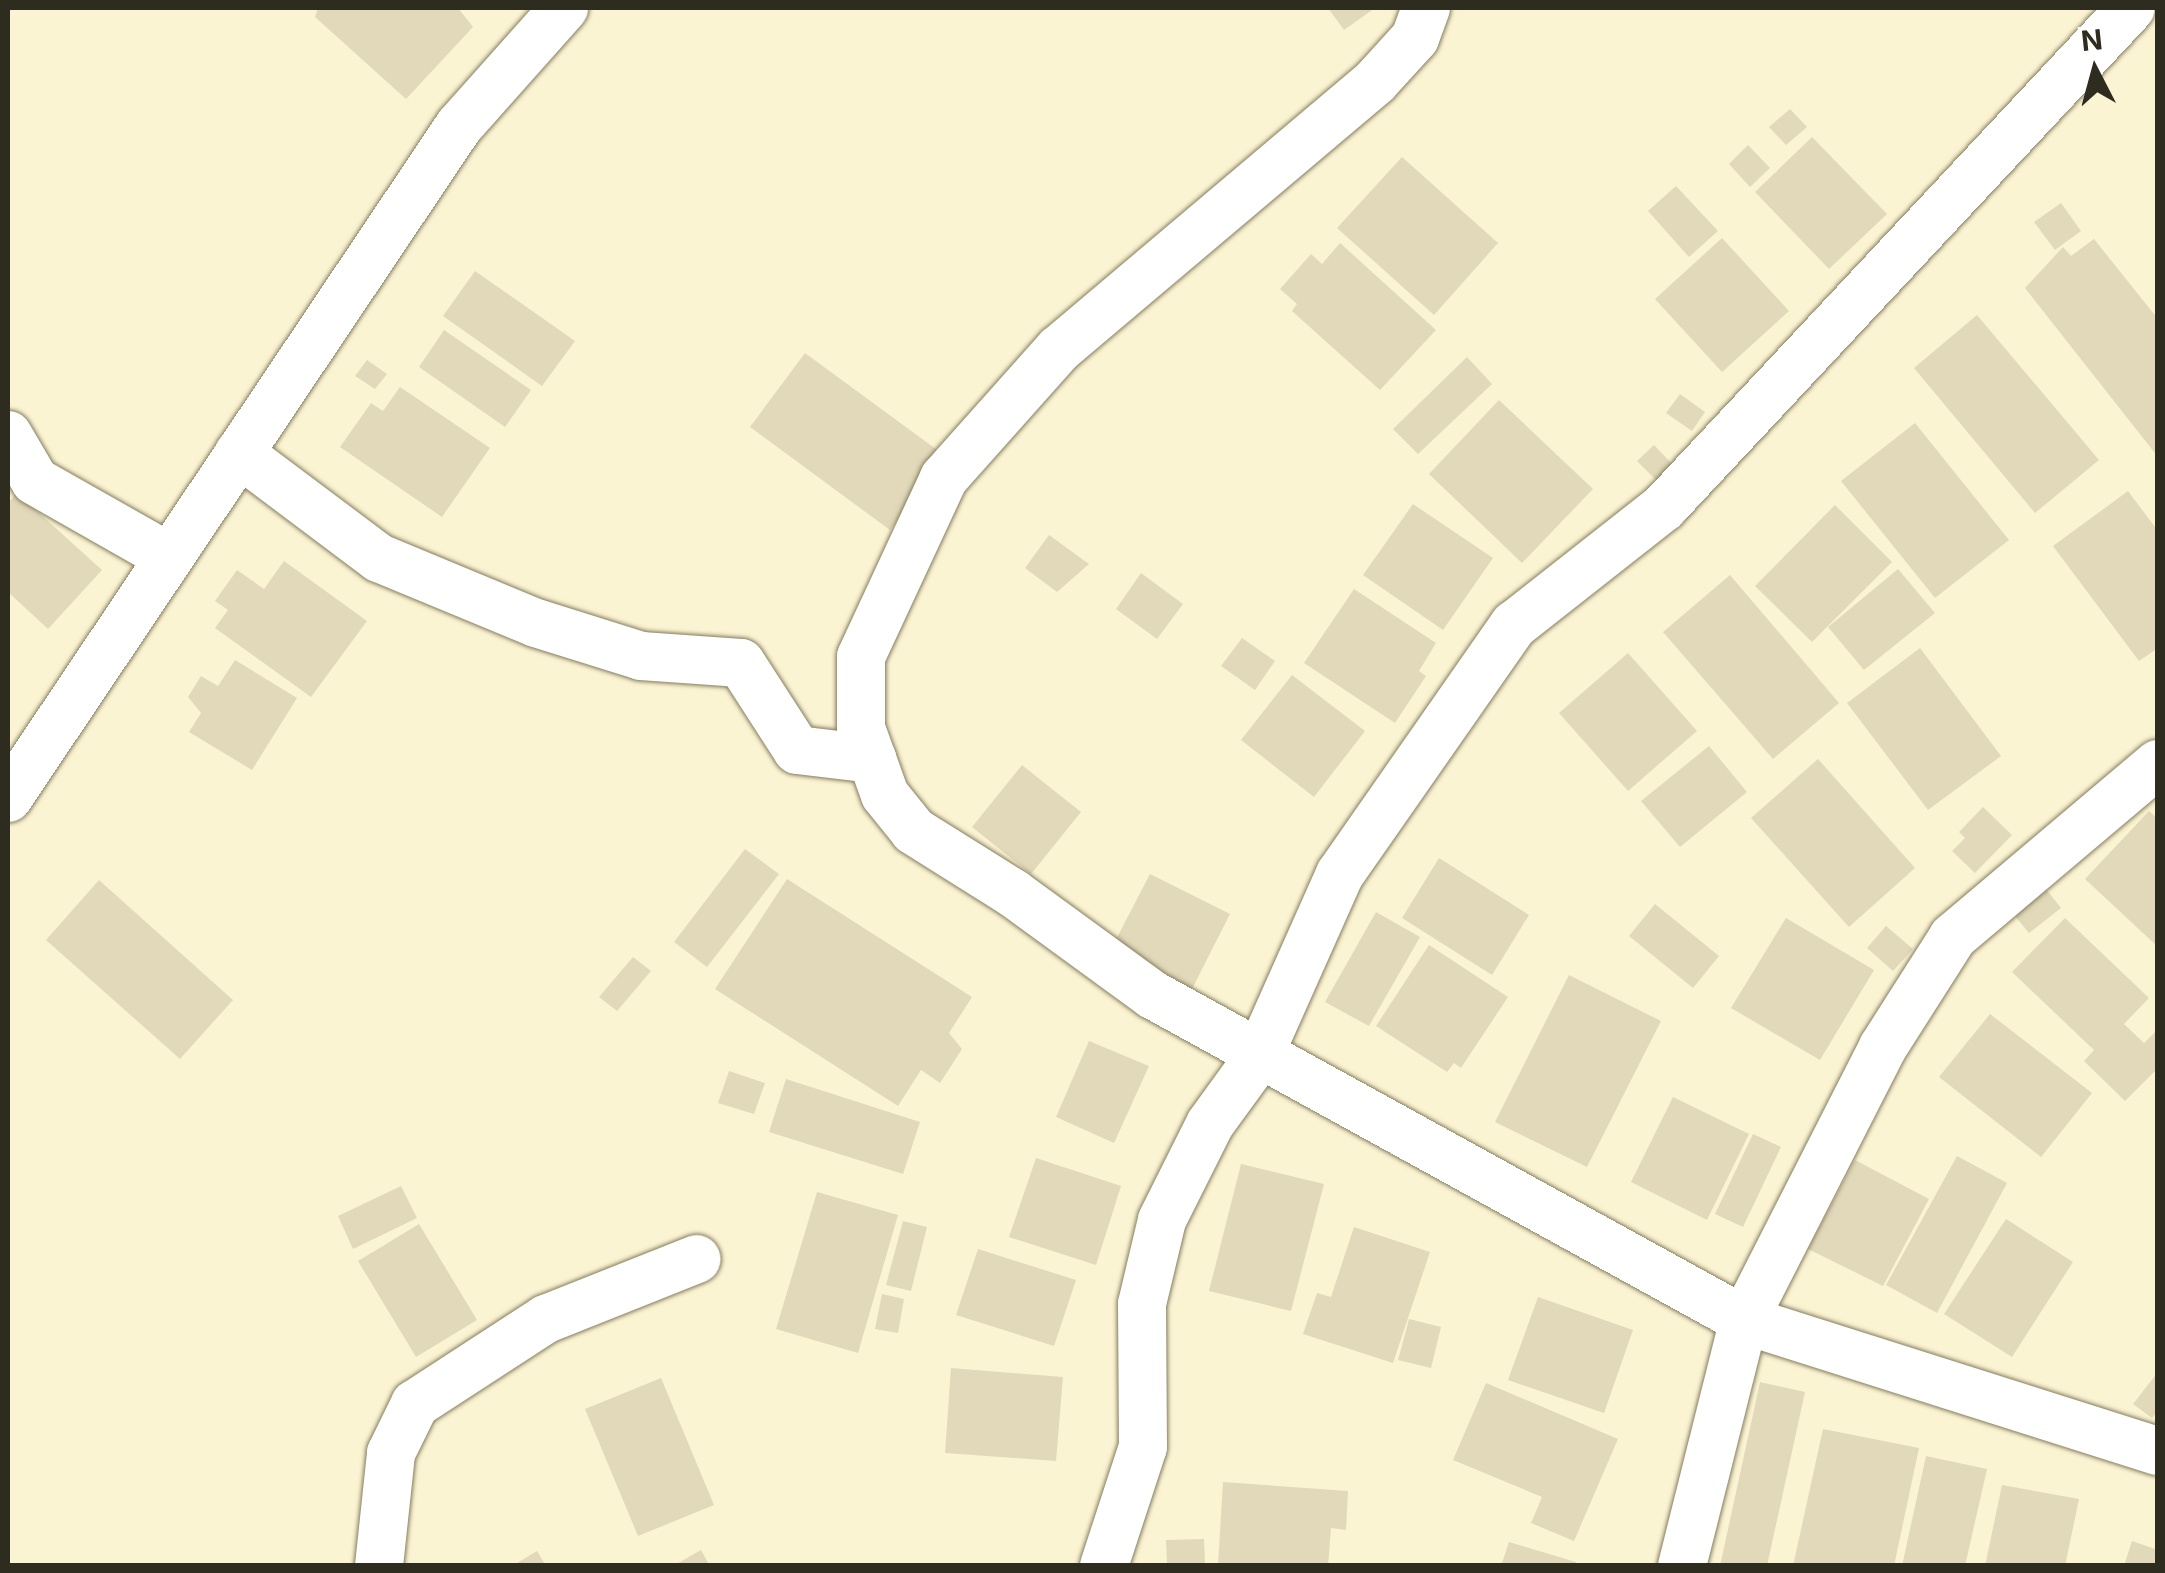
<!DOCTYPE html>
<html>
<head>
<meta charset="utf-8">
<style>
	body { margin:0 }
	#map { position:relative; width:2165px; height:1573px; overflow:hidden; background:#fbf4d2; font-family:Inter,sans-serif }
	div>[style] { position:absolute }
	.building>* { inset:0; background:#e1d9b9 }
	.roads { filter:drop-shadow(0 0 2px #847d5f) drop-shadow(0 0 2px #847d5f) }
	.minor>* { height:48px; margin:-24px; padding:0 24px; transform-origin:24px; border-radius:24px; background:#fff }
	span { translate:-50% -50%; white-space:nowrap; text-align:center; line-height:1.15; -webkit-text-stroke:8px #fff; paint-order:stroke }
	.frame { position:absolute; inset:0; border:10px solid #2e2b1f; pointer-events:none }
	.north { position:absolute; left:2045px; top:20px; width:100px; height:100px; -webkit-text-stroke:8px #fff; paint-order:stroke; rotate:354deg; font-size:28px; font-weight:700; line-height:40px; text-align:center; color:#2e2b1f }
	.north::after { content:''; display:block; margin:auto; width:35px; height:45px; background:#2e2b1f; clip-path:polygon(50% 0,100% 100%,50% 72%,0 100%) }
</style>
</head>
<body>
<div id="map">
	<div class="building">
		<div style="clip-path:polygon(318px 8px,458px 8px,473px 27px,406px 99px,315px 17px)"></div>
		<div style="clip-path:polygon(1328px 8px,1375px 8px,1344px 30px)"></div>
		<div style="clip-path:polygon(1790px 109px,1807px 127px,1786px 145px,1769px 127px)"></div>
		<div style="clip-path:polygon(1812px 137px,1887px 214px,1829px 269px,1755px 192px)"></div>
		<div style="clip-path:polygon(1748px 145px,1770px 168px,1750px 187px,1729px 164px)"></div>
		<div style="clip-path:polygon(1402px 157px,1498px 243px,1434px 315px,1337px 228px)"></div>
		<div style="clip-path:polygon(1676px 186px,1718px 231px,1689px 257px,1648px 211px)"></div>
		<div style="clip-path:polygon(2061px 203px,2081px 231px,2055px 250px,2034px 222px)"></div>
		<div style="clip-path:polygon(1722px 238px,1789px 311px,1722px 372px,1655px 299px)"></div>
		<div style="clip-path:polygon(2094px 239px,2158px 319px,2158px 457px,2025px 288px,2063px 247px,2071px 256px)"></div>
		<div style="clip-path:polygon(1340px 243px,1436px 330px,1380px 390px,1292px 311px,1297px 304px,1280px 289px,1311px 254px,1322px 264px)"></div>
		<div style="clip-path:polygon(475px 271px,575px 341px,542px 386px,443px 316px)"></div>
		<div style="clip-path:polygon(1977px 315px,2099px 460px,2035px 513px,1914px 368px)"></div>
		<div style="clip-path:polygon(444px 330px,531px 390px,505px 427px,419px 367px)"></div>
		<div style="clip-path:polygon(805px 353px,944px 455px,890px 530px,750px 427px)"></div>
		<div style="clip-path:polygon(1467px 357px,1492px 384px,1418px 454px,1393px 429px)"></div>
		<div style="clip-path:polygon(367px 360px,387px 374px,375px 389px,355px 376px)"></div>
		<div style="clip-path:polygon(400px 387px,490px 448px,442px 517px,340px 447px,371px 403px,383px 411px)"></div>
		<div style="clip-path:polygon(1680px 394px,1705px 412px,1692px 431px,1666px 413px)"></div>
		<div style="clip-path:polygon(1499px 400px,1593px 489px,1522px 563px,1429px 474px)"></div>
		<div style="clip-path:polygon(1915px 423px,2009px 540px,1935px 598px,1841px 481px)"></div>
		<div style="clip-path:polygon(1654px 445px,1674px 466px,1657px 481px,1637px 461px)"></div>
		<div style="clip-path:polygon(2128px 491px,2158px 531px,2158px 648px,2139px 661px,2053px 546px)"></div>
		<div style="clip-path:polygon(17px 493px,102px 570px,48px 629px,8px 592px,8px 503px)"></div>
		<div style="clip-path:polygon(1413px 504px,1493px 558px,1443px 630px,1363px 575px)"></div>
		<div style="clip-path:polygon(1835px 505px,1892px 562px,1812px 642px,1755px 586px)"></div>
		<div style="clip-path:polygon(1049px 535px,1089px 564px,1057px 592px,1025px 568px)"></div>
		<div style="clip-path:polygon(284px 561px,367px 621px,311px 697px,215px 628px,228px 610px,215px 601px,237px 570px,264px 589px)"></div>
		<div style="clip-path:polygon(1898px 569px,1935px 613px,1864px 670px,1828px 627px)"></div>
		<div style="clip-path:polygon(1141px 573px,1183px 604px,1157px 639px,1116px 609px)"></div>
		<div style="clip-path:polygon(1730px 575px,1839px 703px,1773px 759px,1663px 632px)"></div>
		<div style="clip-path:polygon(1354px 589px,1436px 643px,1419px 671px,1426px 676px,1395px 723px,1304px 663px)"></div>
		<div style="clip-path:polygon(1242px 638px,1275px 661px,1255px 690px,1221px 666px)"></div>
		<div style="clip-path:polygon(1920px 648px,2001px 756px,1928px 810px,1847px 703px)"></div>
		<div style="clip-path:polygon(1628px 653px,1697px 731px,1628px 791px,1559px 713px)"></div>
		<div style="clip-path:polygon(235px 660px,297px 698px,252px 770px,189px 732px,201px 713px,188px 697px,201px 676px,218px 686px)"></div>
		<div style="clip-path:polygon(1292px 675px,1365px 731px,1314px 797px,1241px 740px)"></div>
		<div style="clip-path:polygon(1709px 746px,1747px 792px,1680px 847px,1641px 801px)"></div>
		<div style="clip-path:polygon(1818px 759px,1915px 868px,1849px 927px,1751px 818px)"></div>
		<div style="clip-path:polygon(1022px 765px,1081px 812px,1031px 874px,972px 827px)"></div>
		<div style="clip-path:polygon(1983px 807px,2012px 835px,1975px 873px,1952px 851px,1965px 838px,1959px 832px)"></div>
		<div style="clip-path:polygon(2149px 811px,2158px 819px,2158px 947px,2085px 879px)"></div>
		<div style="clip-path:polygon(745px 849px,779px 874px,707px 967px,674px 942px)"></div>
		<div style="clip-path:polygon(1439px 858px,1529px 915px,1492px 975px,1402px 918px)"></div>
		<div style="clip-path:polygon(1150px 874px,1230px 914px,1191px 991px,1110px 951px)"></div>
		<div style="clip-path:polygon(787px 879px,972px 997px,949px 1033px,962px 1049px,940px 1083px,921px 1070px,898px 1106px,715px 989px)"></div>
		<div style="clip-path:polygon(99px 880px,233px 1000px,180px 1059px,46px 940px)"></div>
		<div style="clip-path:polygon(2042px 884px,2061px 908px,2029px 933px,2010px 910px)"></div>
		<div style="clip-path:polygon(1655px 904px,1719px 956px,1693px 988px,1629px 936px)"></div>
		<div style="clip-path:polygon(1376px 912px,1420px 937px,1369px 1026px,1325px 1002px)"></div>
		<div style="clip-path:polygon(1786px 918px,1874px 970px,1820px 1060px,1731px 1008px)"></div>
		<div style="clip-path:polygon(2065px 918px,2149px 998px,2124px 1024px,2144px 1043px,2158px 1029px,2158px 1068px,2125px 1101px,2084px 1061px,2094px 1050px,2012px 972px)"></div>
		<div style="clip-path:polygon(1886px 926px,1913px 949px,1893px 971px,1867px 948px)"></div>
		<div style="clip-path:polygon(1429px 945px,1508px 997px,1461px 1068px,1454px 1063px,1447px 1072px,1376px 1026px)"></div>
		<div style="clip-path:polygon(633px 957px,651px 971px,617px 1011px,599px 997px)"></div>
		<div style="clip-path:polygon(1569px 975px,1661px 1021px,1587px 1167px,1495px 1122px)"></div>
		<div style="clip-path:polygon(1990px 1014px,2092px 1093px,2041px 1157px,1939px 1077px)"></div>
		<div style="clip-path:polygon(1089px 1041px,1149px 1066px,1114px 1143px,1056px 1117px)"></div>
		<div style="clip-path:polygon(729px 1071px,765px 1083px,754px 1114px,718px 1103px)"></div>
		<div style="clip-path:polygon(786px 1079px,920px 1122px,903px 1174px,769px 1132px)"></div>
		<div style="clip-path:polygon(1673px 1097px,1749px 1134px,1707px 1220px,1631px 1182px)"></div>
		<div style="clip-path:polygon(1753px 1134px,1781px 1147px,1743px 1227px,1715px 1214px)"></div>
		<div style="clip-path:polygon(1957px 1156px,2007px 1183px,1937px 1313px,1886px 1285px)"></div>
		<div style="clip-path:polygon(1036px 1158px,1121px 1186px,1096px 1265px,1009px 1237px)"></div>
		<div style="clip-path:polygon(1855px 1160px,1929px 1199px,1883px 1286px,1808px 1249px)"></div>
		<div style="clip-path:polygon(1241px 1164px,1324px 1184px,1291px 1311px,1209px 1291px)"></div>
		<div style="clip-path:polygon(401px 1186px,417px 1218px,353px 1249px,338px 1216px)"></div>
		<div style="clip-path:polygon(817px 1192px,898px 1215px,858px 1353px,776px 1329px)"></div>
		<div style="clip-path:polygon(2006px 1219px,2073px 1262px,2012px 1357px,1944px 1314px)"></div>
		<div style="clip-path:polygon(903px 1221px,927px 1227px,911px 1291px,886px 1285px)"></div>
		<div style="clip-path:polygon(419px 1224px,477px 1320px,416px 1357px,358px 1261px)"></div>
		<div style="clip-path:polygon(1354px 1227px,1430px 1252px,1393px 1363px,1303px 1334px,1317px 1293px,1331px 1297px)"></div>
		<div style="clip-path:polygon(978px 1249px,1076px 1280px,1054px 1346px,956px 1315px)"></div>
		<div style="clip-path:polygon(882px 1294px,904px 1299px,898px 1333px,875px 1329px)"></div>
		<div style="clip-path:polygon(1538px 1297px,1633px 1330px,1604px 1413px,1508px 1380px)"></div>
		<div style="clip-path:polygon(1409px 1319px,1441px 1327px,1431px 1368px,1398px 1360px)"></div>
		<div style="clip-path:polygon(951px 1368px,1063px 1377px,1056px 1461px,945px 1453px)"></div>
		<div style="clip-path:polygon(2158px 1372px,2158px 1411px,2152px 1418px,2133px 1404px)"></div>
		<div style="clip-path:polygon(661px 1378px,714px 1505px,638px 1536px,585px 1409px)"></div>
		<div style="clip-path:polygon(1760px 1382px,1805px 1392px,1767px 1566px,1720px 1566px)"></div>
		<div style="clip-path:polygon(1486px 1383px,1618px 1439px,1574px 1541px,1531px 1523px,1542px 1497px,1453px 1460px)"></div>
		<div style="clip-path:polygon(1823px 1429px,1919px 1448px,1894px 1566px,1793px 1566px)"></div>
		<div style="clip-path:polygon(1926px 1456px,1987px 1469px,1965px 1566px,1902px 1566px)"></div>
		<div style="clip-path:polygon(1223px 1482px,1348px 1491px,1346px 1530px,1331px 1528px,1328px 1566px,1218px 1565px)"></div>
		<div style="clip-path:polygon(2002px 1485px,2079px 1499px,2065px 1566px,1985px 1566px)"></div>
		<div style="clip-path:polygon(1204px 1539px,1205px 1564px,1167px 1565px,1166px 1540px)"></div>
		<div style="clip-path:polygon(2132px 1541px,2158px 1550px,2158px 1566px,2124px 1566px)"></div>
		<div style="clip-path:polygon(1509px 1542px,1576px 1562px,1575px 1566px,1501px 1566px)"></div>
		<div style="clip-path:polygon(701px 1550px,710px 1566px,673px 1566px)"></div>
		<div style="clip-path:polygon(537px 1551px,546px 1566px,512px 1566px)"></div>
	</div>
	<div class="roads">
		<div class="minor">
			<div style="left:1426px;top:8px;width:32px;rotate:110deg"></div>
			<div style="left:1415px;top:38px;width:59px;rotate:132.3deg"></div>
			<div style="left:1375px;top:82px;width:414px;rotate:139.8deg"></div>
			<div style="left:1059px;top:349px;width:173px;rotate:131.7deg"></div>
			<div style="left:944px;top:478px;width:197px;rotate:114.9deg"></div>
			<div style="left:861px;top:657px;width:71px;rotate:90deg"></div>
			<div style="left:861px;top:728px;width:71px;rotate:70.3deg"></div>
			<div style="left:885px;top:795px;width:46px;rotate:51.1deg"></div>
			<div style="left:914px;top:831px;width:117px;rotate:32.1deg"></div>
			<div style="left:1013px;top:893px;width:173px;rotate:36.1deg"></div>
			<div style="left:1153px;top:995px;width:674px;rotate:28.81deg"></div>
			<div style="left:1744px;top:1320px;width:434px;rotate:17.6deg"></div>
			<div style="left:8px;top:435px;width:53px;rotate:59.6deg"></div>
			<div style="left:35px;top:481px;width:133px;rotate:29.6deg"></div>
			<div style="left:239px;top:453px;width:175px;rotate:36.9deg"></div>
			<div style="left:379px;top:558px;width:170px;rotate:22.5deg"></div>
			<div style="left:536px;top:623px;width:110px;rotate:17.4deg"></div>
			<div style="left:641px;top:656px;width:100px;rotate:4deg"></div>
			<div style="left:741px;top:663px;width:103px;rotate:57.2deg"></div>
			<div style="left:797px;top:750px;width:76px;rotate:6.8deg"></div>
			<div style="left:8px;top:798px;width:809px;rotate:-56.13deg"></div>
			<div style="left:459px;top:126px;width:158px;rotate:-48.3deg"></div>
			<div style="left:379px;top:1566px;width:114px;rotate:-83.9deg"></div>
			<div style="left:391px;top:1453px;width:55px;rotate:-63.9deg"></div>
			<div style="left:415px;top:1404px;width:156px;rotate:-33deg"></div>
			<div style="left:546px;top:1319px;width:162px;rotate:-21.7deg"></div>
			<div style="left:1104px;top:1566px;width:125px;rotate:-71.9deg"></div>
			<div style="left:1143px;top:1447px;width:143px;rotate:-90.4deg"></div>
			<div style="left:1142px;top:1304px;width:86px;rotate:-76.6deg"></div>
			<div style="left:1162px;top:1220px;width:107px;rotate:-63.4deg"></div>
			<div style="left:1210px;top:1124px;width:82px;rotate:-54deg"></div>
			<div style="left:1258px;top:1058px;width:201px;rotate:-66deg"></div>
			<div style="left:1340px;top:874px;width:304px;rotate:-55.1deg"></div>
			<div style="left:1514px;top:625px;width:191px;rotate:-38.2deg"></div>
			<div style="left:1664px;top:507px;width:683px;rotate:-46.9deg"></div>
			<div style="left:1682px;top:1566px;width:254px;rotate:-75.9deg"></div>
			<div style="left:1744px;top:1320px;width:306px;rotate:-63deg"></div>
			<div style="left:1883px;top:1047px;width:130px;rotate:-57.5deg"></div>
			<div style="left:1953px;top:937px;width:268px;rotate:-40.2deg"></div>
		</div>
	</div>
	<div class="frame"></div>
	<div class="north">N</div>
</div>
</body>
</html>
